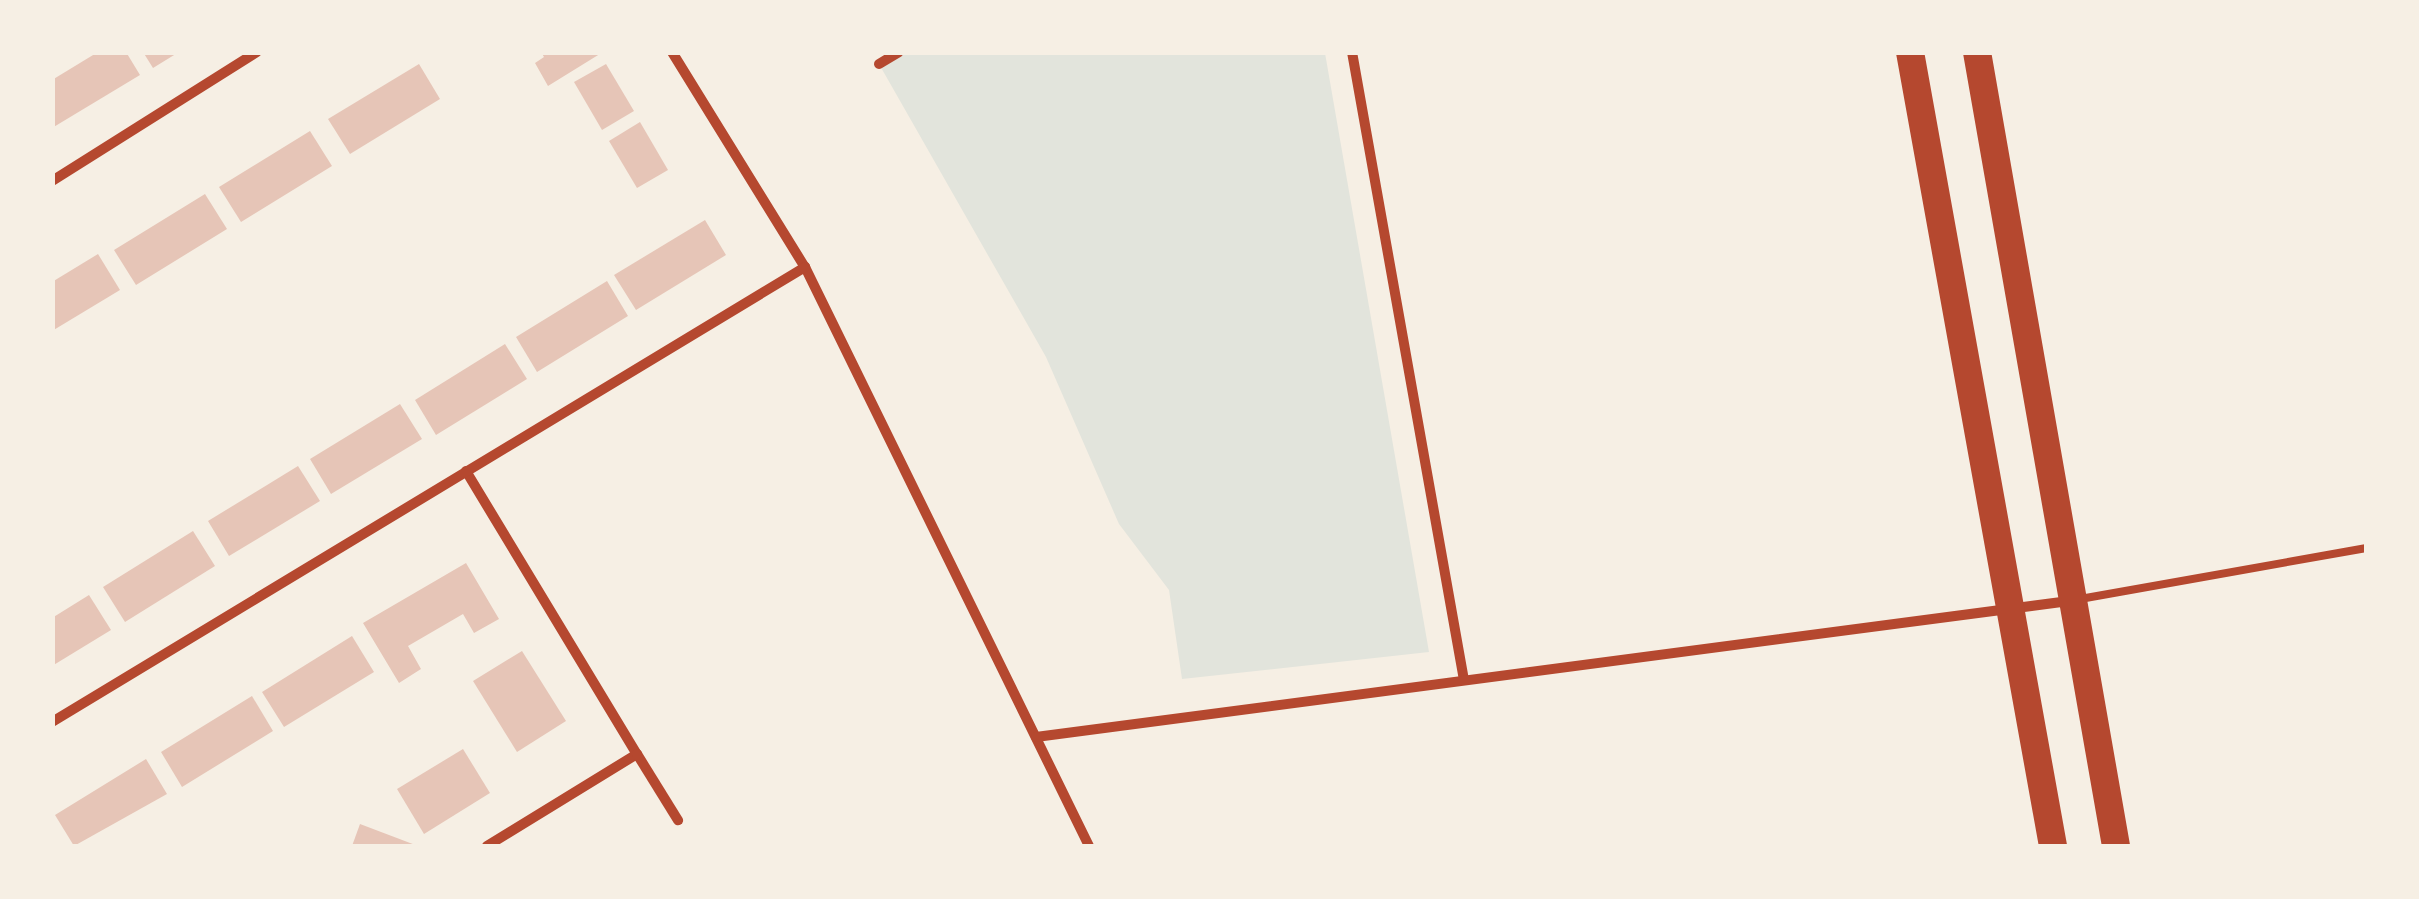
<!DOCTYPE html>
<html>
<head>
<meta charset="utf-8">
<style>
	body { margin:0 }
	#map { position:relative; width:2419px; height:899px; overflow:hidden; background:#f6efe4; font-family:"Roboto Condensed",sans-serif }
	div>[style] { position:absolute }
	.green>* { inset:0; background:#e2e4dc }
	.building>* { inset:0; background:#e6c5b7 }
	.service>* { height:8px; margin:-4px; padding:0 4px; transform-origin:4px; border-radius:4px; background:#b5482f }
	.minor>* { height:10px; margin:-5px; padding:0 5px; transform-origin:5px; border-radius:5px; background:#b5482f }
	.trunk>* { height:28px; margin:-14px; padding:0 14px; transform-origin:14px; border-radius:14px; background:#b5482f }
	span { translate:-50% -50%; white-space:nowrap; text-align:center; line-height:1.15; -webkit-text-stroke:10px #f6efe4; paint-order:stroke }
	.frame { position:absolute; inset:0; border:55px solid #f6efe4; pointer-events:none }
</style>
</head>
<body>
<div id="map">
	<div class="green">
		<div style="clip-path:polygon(899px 52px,1325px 53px,1429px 652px,1182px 679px,1169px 590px,1119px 524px,1046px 357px,879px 64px)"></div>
	</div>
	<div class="building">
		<div style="clip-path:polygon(98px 52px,126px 52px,140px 75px,52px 128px,52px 80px)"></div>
		<div style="clip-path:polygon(143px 52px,179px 52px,153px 68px)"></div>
		<div style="clip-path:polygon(541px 52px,603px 52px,548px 86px,535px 63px,544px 57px)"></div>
		<div style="clip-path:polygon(419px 64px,440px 99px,350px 154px,328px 119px)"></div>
		<div style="clip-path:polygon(606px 64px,634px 111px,602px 130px,574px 82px)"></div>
		<div style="clip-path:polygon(640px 122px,668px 170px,637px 188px,609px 141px)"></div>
		<div style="clip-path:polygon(310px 131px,332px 166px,241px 222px,219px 187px)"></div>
		<div style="clip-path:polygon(205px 194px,227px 229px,136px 285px,114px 250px)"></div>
		<div style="clip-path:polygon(705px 220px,726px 255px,636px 310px,614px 275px)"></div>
		<div style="clip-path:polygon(98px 254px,120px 290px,52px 331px,52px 282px)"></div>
		<div style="clip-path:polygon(607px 281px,628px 316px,537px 372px,516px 337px)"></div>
		<div style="clip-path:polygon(505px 344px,527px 379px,436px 435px,415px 400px)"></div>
		<div style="clip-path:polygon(400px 404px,422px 439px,331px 494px,310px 459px)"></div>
		<div style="clip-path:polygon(298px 466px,320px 501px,229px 556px,208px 521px)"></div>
		<div style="clip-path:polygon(193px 531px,215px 566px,125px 622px,103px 587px)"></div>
		<div style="clip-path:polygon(466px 563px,499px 619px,474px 633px,463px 614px,408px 646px,421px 669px,399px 683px,363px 623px)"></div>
		<div style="clip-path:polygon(89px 595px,111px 630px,52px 666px,52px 618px)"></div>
		<div style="clip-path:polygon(352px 636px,374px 672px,284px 727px,262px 692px)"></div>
		<div style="clip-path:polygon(522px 651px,566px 721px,517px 752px,473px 681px)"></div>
		<div style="clip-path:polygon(252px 696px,273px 731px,182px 787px,161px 752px)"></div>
		<div style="clip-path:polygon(463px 749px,490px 793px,424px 834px,397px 789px)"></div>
		<div style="clip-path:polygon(146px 759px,167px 794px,74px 846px,55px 815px)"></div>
		<div style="clip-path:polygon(360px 824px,418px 846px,352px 846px)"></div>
	</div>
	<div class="service">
		<div style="left:2080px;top:599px;width:291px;rotate:-10.1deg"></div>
	</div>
	<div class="minor">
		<div style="left:672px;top:52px;width:253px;rotate:58.3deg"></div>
		<div style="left:805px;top:267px;width:645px;rotate:63.87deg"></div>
		<div style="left:1352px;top:52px;width:638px;rotate:79.89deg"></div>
		<div style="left:879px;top:64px;width:23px;rotate:-31deg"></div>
		<div style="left:52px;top:181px;width:242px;rotate:-32.2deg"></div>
		<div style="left:466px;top:471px;width:331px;rotate:58.9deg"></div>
		<div style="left:637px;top:754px;width:176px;rotate:148.5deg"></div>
		<div style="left:52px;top:722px;width:880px;rotate:-31.14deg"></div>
		<div style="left:1036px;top:737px;width:1042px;rotate:-7.5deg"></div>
		<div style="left:637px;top:754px;width:78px;rotate:58.2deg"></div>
	</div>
	<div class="trunk">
		<div style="left:1910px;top:52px;width:807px;rotate:79.79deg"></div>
		<div style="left:1977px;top:52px;width:806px;rotate:80.07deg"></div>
	</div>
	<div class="frame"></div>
</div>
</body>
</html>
